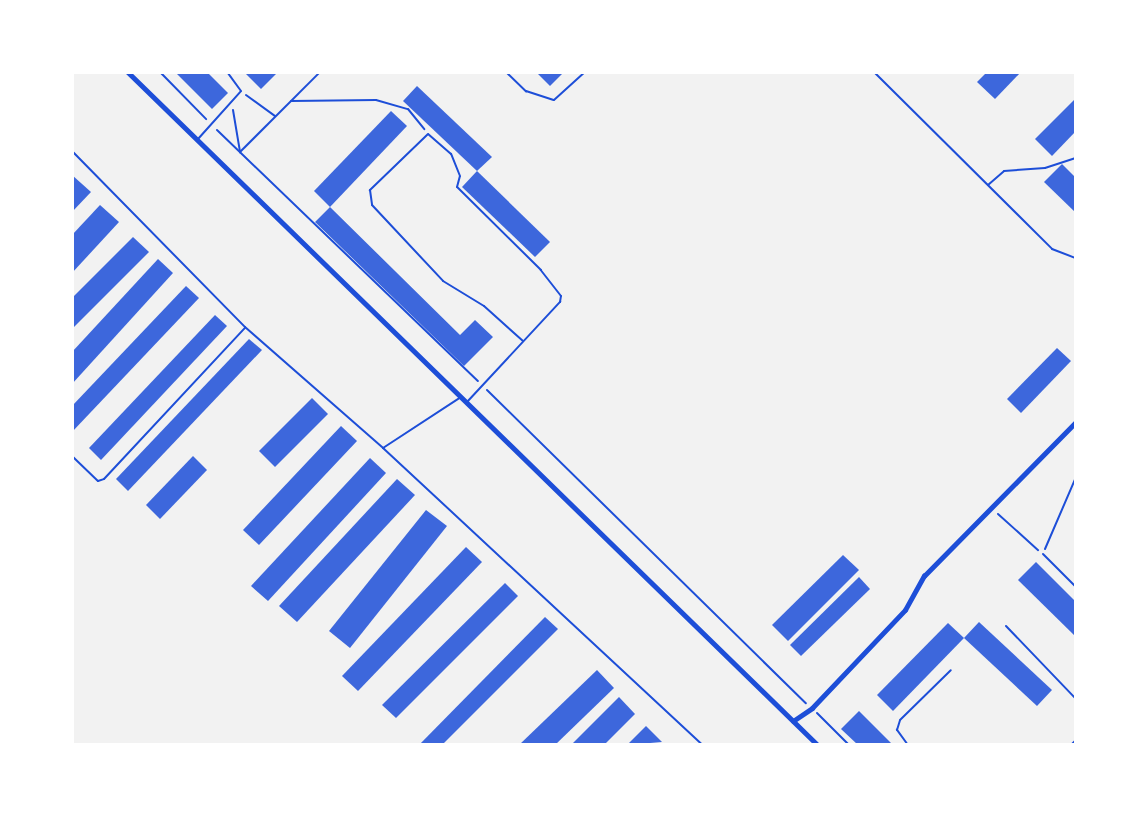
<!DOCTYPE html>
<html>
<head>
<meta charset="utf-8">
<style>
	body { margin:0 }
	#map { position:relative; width:1148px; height:817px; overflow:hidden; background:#f2f2f2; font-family:Commissioner,sans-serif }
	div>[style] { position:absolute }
	.building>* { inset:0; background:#3d67dc }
	.path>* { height:2px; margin:-1px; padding:0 1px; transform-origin:1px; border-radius:1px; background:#1d4ed8 }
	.service>* { height:2px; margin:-1px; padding:0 1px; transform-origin:1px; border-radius:1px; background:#1d4ed8 }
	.minor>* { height:4.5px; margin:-2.25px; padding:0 2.25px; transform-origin:2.25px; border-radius:2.25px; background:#1d4ed8 }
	span { translate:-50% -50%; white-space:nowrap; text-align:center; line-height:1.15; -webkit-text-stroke:4.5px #fff; paint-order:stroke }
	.frame { position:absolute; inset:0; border:74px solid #fff; pointer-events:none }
</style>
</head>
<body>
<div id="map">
	<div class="building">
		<div style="clip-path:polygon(175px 72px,207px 72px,228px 93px,212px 109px)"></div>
		<div style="clip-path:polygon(244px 72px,278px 72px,261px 89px)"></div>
		<div style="clip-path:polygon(536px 72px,564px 72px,550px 86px)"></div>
		<div style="clip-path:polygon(987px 72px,1021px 72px,995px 99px,977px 82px)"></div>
		<div style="clip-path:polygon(417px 86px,492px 157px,477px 171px,403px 101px)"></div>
		<div style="clip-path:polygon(1076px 98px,1076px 131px,1052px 156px,1035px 139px)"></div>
		<div style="clip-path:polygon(391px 111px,407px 126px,330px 207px,314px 191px)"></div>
		<div style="clip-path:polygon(1062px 164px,1076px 178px,1076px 213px,1044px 182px)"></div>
		<div style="clip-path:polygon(477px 171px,550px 242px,535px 257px,462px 187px)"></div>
		<div style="clip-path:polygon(72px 175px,91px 192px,72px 212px)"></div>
		<div style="clip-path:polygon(100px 205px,119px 222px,72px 273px,72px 235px)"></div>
		<div style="clip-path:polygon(330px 207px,460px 335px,475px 320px,493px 337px,464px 366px,315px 222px)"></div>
		<div style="clip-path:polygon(133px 237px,149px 252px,72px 329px,72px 298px)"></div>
		<div style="clip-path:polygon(158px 259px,173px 273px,72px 384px,72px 352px)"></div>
		<div style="clip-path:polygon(186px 286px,199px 298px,72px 432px,72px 406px)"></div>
		<div style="clip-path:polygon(215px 315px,227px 326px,101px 460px,89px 448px)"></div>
		<div style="clip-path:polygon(249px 339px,262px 350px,128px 491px,116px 479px)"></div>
		<div style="clip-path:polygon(1057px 348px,1071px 361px,1021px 413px,1007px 399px)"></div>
		<div style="clip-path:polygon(312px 398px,328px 414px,275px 467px,259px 451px)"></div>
		<div style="clip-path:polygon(341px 426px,357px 441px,259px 545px,243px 530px)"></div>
		<div style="clip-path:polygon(193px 456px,207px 470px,160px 519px,146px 505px)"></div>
		<div style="clip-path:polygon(370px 458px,386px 473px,268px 601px,251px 586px)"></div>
		<div style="clip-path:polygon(397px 479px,415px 495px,297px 622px,279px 606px)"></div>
		<div style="clip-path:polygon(426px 510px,447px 526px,350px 648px,329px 631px)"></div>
		<div style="clip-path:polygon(466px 547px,482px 562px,358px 691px,342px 676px)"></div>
		<div style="clip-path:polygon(843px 555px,859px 570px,788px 641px,772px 625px)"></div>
		<div style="clip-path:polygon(1036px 562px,1076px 602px,1076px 637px,1018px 580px)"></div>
		<div style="clip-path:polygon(859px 577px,870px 589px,801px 656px,790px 645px)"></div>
		<div style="clip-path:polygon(505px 583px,518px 596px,396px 718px,382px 705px)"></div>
		<div style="clip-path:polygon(545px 617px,558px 629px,442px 745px,419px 745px)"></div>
		<div style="clip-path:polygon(979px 622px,1052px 690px,1037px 706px,964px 638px)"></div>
		<div style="clip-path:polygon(948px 623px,964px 638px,893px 711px,877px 695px)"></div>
		<div style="clip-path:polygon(597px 670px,614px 688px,555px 745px,519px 745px)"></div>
		<div style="clip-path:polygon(619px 697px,635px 714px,604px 745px,571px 745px)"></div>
		<div style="clip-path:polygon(859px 711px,893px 745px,858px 745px,841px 729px)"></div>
		<div style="clip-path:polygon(646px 726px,662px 742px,627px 745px)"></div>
	</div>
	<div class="path">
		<div style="left:160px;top:72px;width:66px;rotate:45.6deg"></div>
		<div style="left:874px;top:72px;width:251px;rotate:44.8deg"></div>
		<div style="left:1052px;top:249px;width:26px;rotate:21deg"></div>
		<div style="left:246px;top:95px;width:36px;rotate:36deg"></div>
		<div style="left:291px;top:101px;width:85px;rotate:-0.7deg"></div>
		<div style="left:376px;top:100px;width:33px;rotate:16deg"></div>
		<div style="left:408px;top:109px;width:26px;rotate:51deg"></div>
		<div style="left:233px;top:110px;width:43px;rotate:80.5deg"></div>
		<div style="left:240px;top:152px;width:113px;rotate:-45deg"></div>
		<div style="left:217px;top:130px;width:362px;rotate:43.9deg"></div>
		<div style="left:988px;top:185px;width:21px;rotate:-41deg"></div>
		<div style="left:1004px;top:171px;width:41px;rotate:-4.2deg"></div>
		<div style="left:1045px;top:168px;width:33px;rotate:-18deg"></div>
		<div style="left:487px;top:390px;width:447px;rotate:44.5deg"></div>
		<div style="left:998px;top:514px;width:54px;rotate:42deg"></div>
		<div style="left:1045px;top:549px;width:78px;rotate:-66.7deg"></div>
		<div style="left:817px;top:713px;width:45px;rotate:45deg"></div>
	</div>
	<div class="service">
		<div style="left:506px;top:72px;width:28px;rotate:44deg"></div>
		<div style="left:526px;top:91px;width:29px;rotate:18deg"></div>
		<div style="left:554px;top:100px;width:42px;rotate:-42.1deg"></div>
		<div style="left:198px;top:139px;width:64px;rotate:-48.1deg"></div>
		<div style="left:241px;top:91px;width:24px;rotate:-126deg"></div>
		<div style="left:72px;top:151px;width:247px;rotate:45.5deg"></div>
		<div style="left:245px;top:327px;width:184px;rotate:41.2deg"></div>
		<div style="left:383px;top:448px;width:437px;rotate:42.9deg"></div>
		<div style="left:467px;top:402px;width:137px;rotate:-47.1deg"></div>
		<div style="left:560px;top:302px;width:6px;rotate:-81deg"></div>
		<div style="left:561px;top:296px;width:33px;rotate:-128deg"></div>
		<div style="left:541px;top:270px;width:118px;rotate:-135.3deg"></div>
		<div style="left:457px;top:187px;width:11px;rotate:-75deg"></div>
		<div style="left:460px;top:176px;width:24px;rotate:-112deg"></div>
		<div style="left:451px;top:154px;width:30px;rotate:-139deg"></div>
		<div style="left:428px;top:134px;width:81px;rotate:136deg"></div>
		<div style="left:370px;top:190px;width:15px;rotate:82deg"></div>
		<div style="left:372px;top:205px;width:104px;rotate:46.9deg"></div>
		<div style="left:443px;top:281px;width:48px;rotate:31.4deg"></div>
		<div style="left:484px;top:306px;width:52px;rotate:41.9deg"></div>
		<div style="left:383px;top:448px;width:93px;rotate:-33.2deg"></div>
		<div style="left:72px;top:456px;width:36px;rotate:44deg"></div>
		<div style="left:98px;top:481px;width:6px;rotate:-18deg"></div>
		<div style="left:104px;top:479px;width:207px;rotate:-47deg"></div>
		<div style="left:1043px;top:554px;width:47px;rotate:45deg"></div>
		<div style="left:1006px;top:626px;width:101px;rotate:46.2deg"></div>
		<div style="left:908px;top:745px;width:19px;rotate:-126deg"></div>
		<div style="left:897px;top:730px;width:10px;rotate:-73deg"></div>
		<div style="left:900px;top:720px;width:71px;rotate:-44.4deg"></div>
		<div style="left:1071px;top:745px;width:7px;rotate:-45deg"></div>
	</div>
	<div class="minor">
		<div style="left:128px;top:72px;width:964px;rotate:44.29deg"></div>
		<div style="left:793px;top:721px;width:23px;rotate:-34deg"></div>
		<div style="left:812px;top:708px;width:135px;rotate:-46.5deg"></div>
		<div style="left:905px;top:610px;width:39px;rotate:-61deg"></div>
		<div style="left:924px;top:576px;width:216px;rotate:-45.4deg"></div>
	</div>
	<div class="frame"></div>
</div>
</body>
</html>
